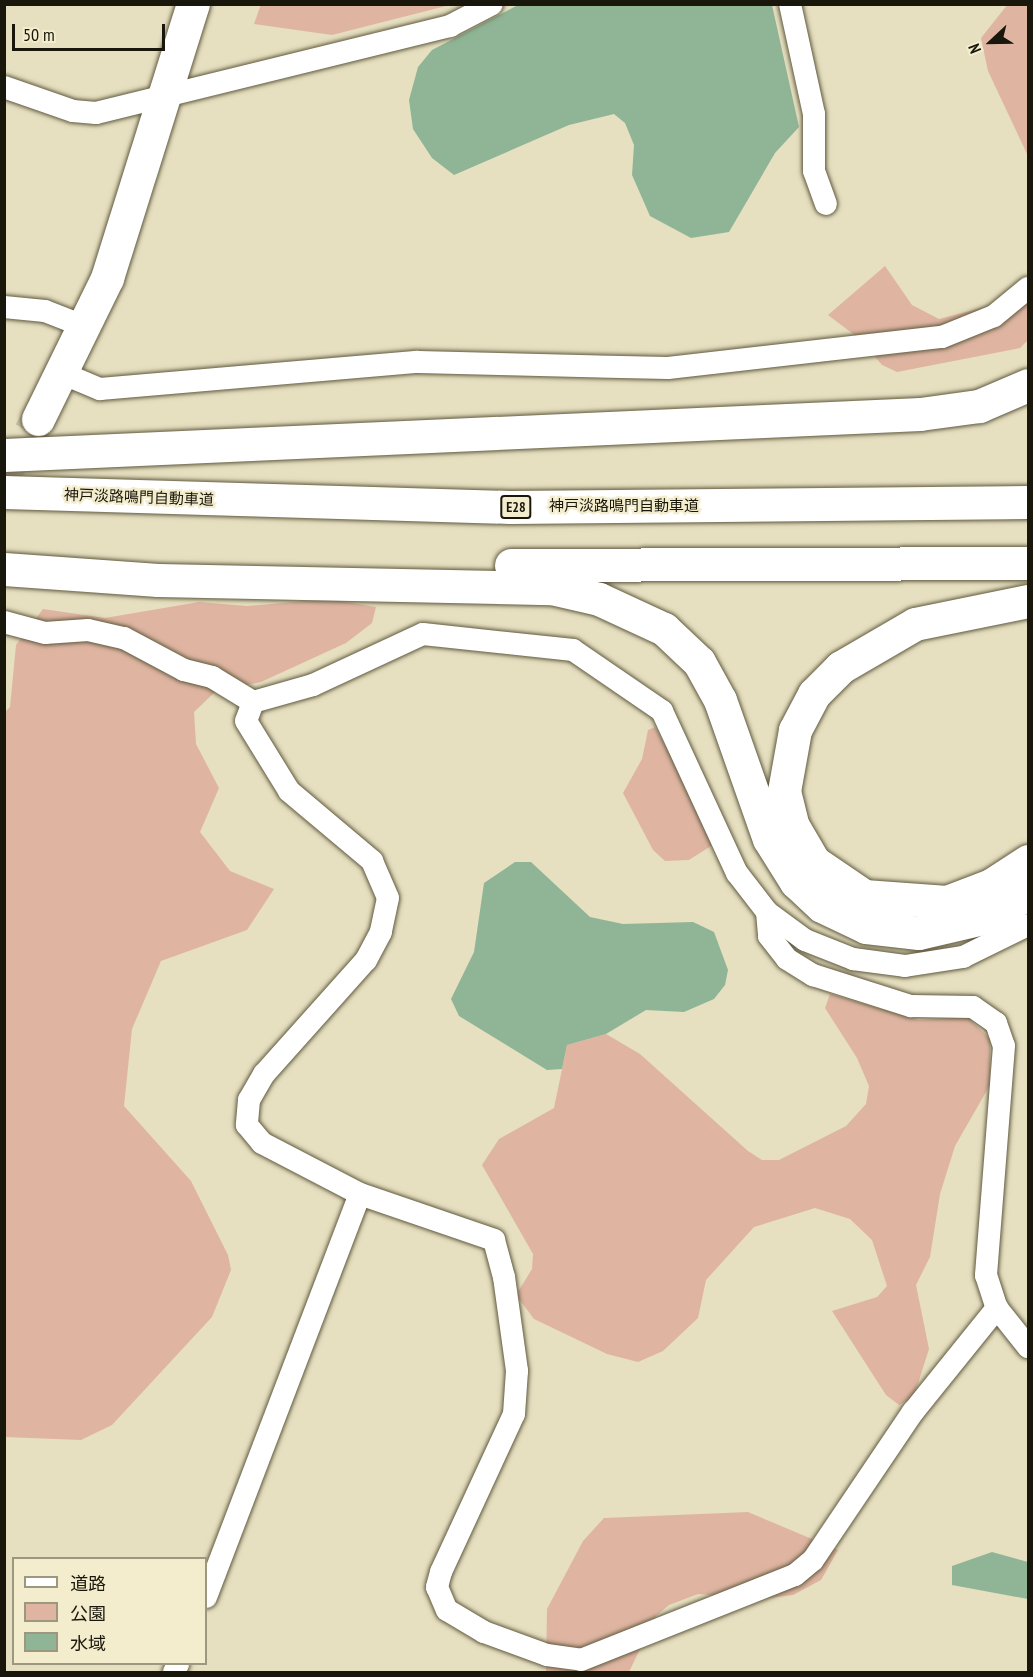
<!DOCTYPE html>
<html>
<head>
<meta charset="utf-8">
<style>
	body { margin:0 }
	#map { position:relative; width:1033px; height:1677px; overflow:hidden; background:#e6dfc0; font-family:"PT Sans Narrow","Noto Sans JP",sans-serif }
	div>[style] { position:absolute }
	.green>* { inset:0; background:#dfb5a2 }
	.water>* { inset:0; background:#8fb596 }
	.secondary-tunnel>* { height:33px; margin-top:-16.5px; transform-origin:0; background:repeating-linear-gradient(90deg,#c7c1a5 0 33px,transparent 0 49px) }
	.roads { filter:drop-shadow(0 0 2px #605a3f) drop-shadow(0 0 2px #605a3f) }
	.street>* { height:22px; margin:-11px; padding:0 11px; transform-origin:11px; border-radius:11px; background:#fff }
	.secondary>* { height:33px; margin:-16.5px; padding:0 16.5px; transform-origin:16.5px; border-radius:16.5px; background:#fff }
	.highway>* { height:33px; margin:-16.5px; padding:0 16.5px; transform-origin:16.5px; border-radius:16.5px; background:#fff }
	span { translate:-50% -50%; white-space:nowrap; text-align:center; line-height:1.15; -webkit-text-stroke:4.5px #f3eccd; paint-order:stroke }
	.shield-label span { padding:2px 4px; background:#f3eccd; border:2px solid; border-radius:4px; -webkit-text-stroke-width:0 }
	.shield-label { font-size:14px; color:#19170b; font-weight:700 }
	.street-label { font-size:15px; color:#19170b }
	.frame { position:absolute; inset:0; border:6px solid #19170b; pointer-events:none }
	.legend { position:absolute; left:12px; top:1557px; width:195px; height:108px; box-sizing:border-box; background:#f3eccd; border:2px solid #9c977f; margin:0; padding:8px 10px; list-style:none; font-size:18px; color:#19170b }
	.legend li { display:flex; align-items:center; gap:12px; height:30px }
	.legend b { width:30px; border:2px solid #9c977f }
	.north { position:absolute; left:961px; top:12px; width:60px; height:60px; -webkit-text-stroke:4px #f3eccd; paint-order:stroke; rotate:248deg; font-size:16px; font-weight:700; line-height:24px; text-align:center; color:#19170b }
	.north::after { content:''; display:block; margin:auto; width:21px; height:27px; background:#19170b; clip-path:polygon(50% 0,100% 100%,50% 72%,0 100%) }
	.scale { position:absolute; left:12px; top:24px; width:153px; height:27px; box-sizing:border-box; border:3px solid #19170b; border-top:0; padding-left:8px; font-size:18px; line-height:21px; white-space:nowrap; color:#19170b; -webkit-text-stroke:4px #f3eccd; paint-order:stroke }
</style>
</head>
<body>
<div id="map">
	<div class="green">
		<div style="clip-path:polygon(261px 4px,450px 4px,450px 5px,332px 35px,254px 24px)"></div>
		<div style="clip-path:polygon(1008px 4px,1028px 5px,1028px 156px,988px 71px,981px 38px)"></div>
		<div style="clip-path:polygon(885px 266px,912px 305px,939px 319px,1028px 296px,1028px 340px,1020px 348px,897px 372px,882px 365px,861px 340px,828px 315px)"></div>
		<div style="clip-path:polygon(329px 599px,376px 607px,372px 623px,346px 643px,261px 682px,216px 691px,194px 712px,196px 744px,219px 788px,200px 832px,230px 871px,274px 889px,247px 930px,161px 961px,132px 1029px,124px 1106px,191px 1181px,228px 1255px,231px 1270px,212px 1317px,112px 1425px,81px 1440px,5px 1437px,4px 713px,10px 707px,16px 645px,43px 609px,105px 618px,199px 602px,247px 606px)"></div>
		<div style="clip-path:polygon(655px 727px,715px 834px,711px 846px,689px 860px,665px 861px,653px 850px,623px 793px,642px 759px,648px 730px)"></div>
		<div style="clip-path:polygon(830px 994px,919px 1020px,967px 1017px,990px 1039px,990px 1085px,955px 1146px,940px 1194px,930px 1257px,916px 1285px,929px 1349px,914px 1396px,899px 1405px,886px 1395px,832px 1311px,877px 1297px,887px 1286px,872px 1240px,850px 1219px,815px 1208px,754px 1227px,706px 1280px,698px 1318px,663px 1351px,638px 1362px,607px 1354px,534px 1319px,516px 1295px,532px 1269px,533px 1254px,482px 1165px,499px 1139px,554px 1108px,567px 1045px,606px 1034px,640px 1054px,748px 1151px,762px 1160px,779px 1160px,846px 1126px,866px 1104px,869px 1086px,857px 1058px,825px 1008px)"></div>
		<div style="clip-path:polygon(748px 1512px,838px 1550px,821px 1580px,793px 1595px,762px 1599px,698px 1594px,669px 1605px,656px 1616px,629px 1672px,546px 1672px,547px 1609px,583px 1541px,604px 1518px)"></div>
	</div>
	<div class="water">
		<div style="clip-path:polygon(518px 5px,772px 5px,799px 127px,775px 153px,729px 232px,691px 238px,650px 216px,632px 175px,634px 145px,625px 123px,614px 114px,569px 125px,454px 175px,432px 158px,413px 129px,409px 100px,418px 67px,432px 50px)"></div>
		<div style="clip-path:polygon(515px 862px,531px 862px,590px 917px,623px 924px,693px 922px,714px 932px,728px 970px,725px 985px,714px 999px,684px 1012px,646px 1010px,606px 1034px,567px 1045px,562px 1069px,547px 1070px,459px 1016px,451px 999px,474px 952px,484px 883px)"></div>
		<div style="clip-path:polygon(992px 1552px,1028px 1562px,1028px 1599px,952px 1585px,952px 1566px)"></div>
	</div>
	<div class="secondary-tunnel">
		<div style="left:4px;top:474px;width:65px;rotate:-58.3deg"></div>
	</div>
	<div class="roads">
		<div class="street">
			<div style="left:790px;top:4px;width:113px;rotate:77.7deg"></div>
			<div style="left:814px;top:114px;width:57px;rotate:90deg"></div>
			<div style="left:814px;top:171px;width:35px;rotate:70deg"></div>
			<div style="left:4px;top:87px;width:73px;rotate:19.2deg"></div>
			<div style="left:73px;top:111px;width:23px;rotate:5deg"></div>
			<div style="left:96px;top:113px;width:365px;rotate:-13.8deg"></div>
			<div style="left:450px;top:26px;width:47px;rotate:-27.6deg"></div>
			<div style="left:4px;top:307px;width:41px;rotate:5.6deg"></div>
			<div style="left:45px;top:311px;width:44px;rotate:21.3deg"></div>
			<div style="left:64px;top:374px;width:39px;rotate:23deg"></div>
			<div style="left:100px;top:389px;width:319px;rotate:-4.9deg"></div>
			<div style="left:418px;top:362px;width:250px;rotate:1.4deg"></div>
			<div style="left:668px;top:368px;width:276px;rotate:-6.5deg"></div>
			<div style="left:942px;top:337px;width:56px;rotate:-22deg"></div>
			<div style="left:994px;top:316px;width:44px;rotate:-39.5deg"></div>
			<div style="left:4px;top:622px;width:42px;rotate:15deg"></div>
			<div style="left:45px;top:633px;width:43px;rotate:-4deg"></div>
			<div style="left:88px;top:630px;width:37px;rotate:13deg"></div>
			<div style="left:124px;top:638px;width:68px;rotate:28.1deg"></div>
			<div style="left:184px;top:670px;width:29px;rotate:14deg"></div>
			<div style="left:212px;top:677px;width:48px;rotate:31.4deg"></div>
			<div style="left:253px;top:702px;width:62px;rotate:-15.8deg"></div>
			<div style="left:313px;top:685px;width:121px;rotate:-24.9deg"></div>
			<div style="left:423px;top:634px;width:151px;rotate:6.1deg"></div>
			<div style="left:573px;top:650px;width:108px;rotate:34.4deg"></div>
			<div style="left:662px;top:711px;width:179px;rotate:65.2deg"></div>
			<div style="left:737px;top:873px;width:49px;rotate:52.4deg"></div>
			<div style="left:767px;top:912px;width:47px;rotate:36.4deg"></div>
			<div style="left:805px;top:940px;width:52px;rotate:21.6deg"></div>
			<div style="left:853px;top:959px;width:52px;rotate:7.7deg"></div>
			<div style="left:905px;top:966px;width:59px;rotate:-8.8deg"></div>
			<div style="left:963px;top:957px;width:72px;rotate:-26.2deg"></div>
			<div style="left:253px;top:702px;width:20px;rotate:110deg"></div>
			<div style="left:246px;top:721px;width:82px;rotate:58.4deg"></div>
			<div style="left:289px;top:791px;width:109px;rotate:40.1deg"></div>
			<div style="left:372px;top:861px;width:40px;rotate:66.6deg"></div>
			<div style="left:388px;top:898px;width:35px;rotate:102deg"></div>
			<div style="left:381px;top:932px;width:32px;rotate:118deg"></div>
			<div style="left:366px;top:960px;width:153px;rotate:131.8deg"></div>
			<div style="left:264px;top:1074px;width:30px;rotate:120deg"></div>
			<div style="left:249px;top:1100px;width:25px;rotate:95deg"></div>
			<div style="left:247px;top:1125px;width:23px;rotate:50deg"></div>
			<div style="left:262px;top:1143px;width:110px;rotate:27.5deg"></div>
			<div style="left:360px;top:1194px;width:142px;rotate:18.9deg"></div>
			<div style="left:494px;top:1240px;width:38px;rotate:75deg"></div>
			<div style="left:504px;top:1277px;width:95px;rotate:82.1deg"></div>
			<div style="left:517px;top:1371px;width:43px;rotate:94deg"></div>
			<div style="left:514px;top:1414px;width:174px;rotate:114.8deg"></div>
			<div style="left:441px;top:1572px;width:16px;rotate:105deg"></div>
			<div style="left:437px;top:1587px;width:25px;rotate:67deg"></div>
			<div style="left:447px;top:1610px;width:43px;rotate:30.7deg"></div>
			<div style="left:484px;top:1632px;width:67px;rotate:20.1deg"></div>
			<div style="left:547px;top:1655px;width:34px;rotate:8deg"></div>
			<div style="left:581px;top:1660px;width:230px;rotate:-21.7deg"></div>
			<div style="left:795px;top:1575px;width:23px;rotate:-40deg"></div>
			<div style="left:813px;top:1560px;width:179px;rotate:-56deg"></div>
			<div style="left:913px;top:1412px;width:134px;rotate:-51.1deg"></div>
			<div style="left:767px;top:912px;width:24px;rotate:85deg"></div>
			<div style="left:769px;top:936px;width:29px;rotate:52deg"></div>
			<div style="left:787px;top:959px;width:31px;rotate:32deg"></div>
			<div style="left:813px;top:975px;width:103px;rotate:17.6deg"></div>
			<div style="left:911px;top:1006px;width:62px;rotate:0.9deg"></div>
			<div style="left:973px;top:1007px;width:28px;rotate:35deg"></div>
			<div style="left:996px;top:1023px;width:24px;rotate:71deg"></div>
			<div style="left:1004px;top:1046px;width:230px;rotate:94.5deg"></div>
			<div style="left:986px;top:1275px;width:35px;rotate:72deg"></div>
			<div style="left:997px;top:1308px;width:50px;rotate:51.5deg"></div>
			<div style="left:206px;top:1597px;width:431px;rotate:-69.1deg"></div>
			<div style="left:174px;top:1672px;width:9px;rotate:-63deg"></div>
		</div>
		<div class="secondary">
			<div style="left:38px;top:419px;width:157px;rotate:-63.9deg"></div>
			<div style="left:107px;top:278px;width:287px;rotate:-72.6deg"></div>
		</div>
		<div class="highway">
			<div style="left:4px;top:455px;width:917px;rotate:-2.56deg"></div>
			<div style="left:920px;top:414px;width:60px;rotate:-7.7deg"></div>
			<div style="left:979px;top:406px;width:53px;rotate:-23.2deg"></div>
			<div style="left:4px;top:492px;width:506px;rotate:1.7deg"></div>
			<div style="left:510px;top:507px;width:518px;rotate:-0.55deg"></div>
			<div style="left:511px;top:565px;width:517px;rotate:-0.22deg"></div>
			<div style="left:4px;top:569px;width:154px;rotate:4.1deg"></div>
			<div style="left:158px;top:580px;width:393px;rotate:1.2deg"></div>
			<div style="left:551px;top:588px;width:49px;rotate:12.9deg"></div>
			<div style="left:599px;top:599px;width:72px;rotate:24.8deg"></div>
			<div style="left:664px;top:629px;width:48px;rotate:43.3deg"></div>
			<div style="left:699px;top:662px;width:43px;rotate:61.1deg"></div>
			<div style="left:720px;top:700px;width:147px;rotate:70.6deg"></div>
			<div style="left:769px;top:839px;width:51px;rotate:57.9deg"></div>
			<div style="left:796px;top:882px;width:35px;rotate:43deg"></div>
			<div style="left:822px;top:906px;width:49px;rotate:25.5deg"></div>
			<div style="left:866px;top:927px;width:53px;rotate:6.5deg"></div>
			<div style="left:919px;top:933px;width:66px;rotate:-13.2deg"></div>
			<div style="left:983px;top:918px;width:51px;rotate:-28.1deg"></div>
			<div style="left:1028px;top:601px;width:115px;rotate:168.5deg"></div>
			<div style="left:915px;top:624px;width:86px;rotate:149.8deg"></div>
			<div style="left:841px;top:667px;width:38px;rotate:135deg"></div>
			<div style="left:814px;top:694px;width:41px;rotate:117.8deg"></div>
			<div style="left:795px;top:730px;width:62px;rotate:100.2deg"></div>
			<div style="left:784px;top:791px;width:36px;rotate:76deg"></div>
			<div style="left:793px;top:826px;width:42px;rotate:59.7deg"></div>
			<div style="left:814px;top:862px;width:60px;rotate:34.2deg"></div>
			<div style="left:864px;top:896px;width:83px;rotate:4.1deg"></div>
			<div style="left:947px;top:902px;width:47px;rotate:-21.1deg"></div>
			<div style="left:991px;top:885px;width:44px;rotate:-33deg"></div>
		</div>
	</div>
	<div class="shield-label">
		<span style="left:516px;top:507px">E28</span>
	</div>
	<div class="street-label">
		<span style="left:139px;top:497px;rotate:2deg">神戸淡路鳴門自動車道</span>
		<span style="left:624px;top:506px">神戸淡路鳴門自動車道</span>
	</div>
	<div class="frame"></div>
	<ul class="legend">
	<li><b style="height:8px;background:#fff"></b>道路</li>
	<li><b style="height:16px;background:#dfb5a2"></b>公園</li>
	<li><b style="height:16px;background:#8fb596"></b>水域</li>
	</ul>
	<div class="north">N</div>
	<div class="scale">50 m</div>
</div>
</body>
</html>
